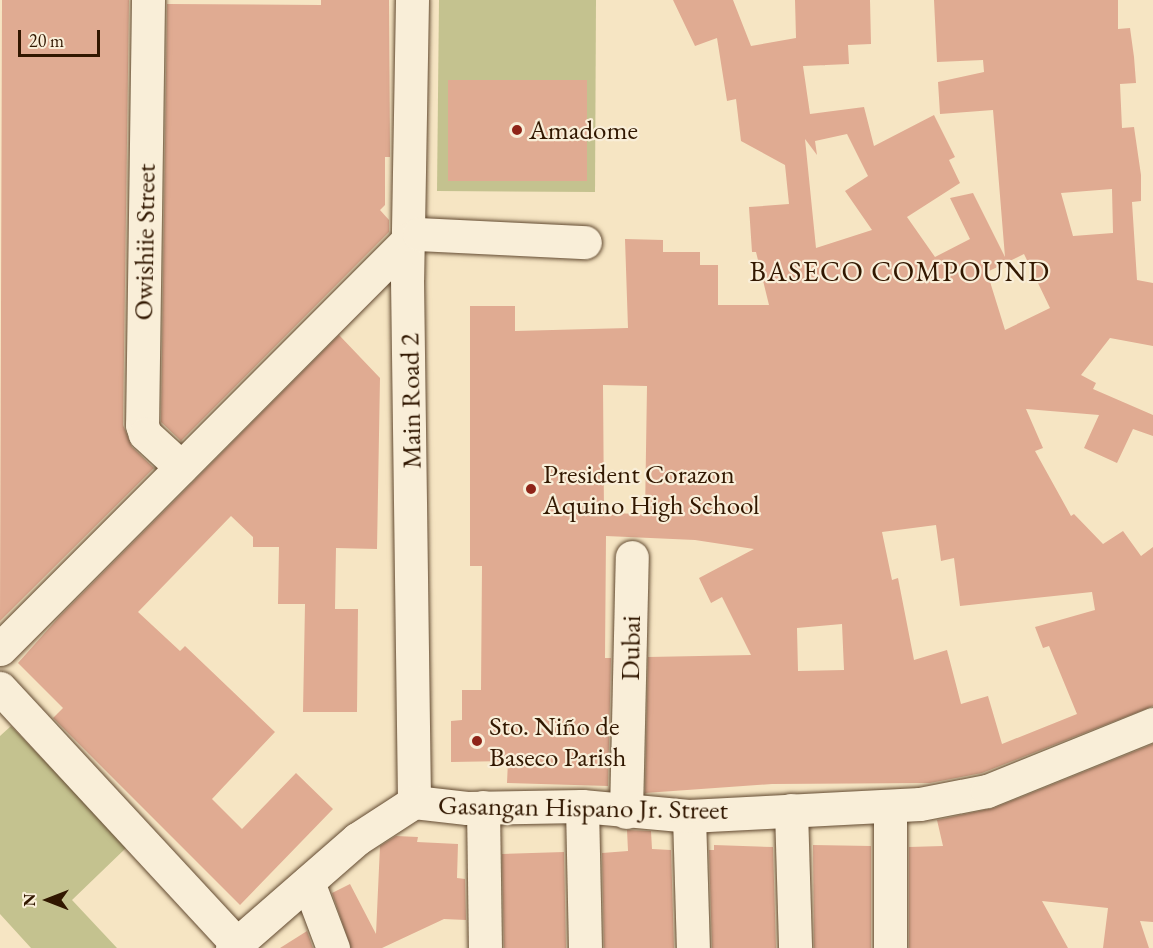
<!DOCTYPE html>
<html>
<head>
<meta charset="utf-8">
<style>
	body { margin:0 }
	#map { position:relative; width:1153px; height:948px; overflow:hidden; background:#f6e5c3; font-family:"EB Garamond",serif }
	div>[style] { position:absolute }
	.green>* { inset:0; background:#c4c28f }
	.building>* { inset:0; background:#e0ab92 }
	.roads { filter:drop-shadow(0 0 2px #624a31) drop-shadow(0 0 2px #624a31) }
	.minor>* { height:33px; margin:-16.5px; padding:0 16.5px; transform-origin:16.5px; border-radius:16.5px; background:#f9eed8 }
	.dots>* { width:16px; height:16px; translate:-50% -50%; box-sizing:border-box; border:3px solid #f9eed8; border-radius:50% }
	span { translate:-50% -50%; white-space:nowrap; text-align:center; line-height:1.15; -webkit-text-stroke:4.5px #f9eed8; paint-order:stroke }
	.poi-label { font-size:27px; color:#311700 }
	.left { translate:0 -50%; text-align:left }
	.street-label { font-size:27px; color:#311700 }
	.neighbourhood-label { font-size:28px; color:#311700; letter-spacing:1.5px }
	.north { position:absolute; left:18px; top:870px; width:60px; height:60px; -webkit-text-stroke:4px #f9eed8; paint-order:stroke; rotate:270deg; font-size:16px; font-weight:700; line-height:24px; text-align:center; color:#311700 }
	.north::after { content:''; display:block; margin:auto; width:21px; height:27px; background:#311700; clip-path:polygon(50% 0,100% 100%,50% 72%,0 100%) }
	.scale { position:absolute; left:18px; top:30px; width:82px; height:27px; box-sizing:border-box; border:3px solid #311700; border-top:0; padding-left:8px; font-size:18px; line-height:21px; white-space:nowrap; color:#311700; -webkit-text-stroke:4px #f9eed8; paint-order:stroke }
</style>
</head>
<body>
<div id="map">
	<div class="green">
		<div style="clip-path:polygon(439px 0,596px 0,595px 192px,437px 191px)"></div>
		<div style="clip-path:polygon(11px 726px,127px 847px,72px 900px,117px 948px,31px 948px,0 914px,0 736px)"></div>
	</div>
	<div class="building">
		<div style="clip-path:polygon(2px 0,129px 0,123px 425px,132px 447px,154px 468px,0 621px)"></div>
		<div style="clip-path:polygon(321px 0,389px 0,390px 157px,385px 157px,385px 205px,380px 210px,389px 220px,389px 232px,181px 441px,161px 422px,167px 4px,321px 5px)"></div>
		<div style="clip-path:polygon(evenodd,673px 0,733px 0,751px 46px,796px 38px,795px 0,870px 0,871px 44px,848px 45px,849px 64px,803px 66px,810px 114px,864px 107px,874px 146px,934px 115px,955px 157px,949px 160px,960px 183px,907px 217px,935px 257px,970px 239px,950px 198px,973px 193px,1005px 257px,993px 110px,940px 114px,938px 82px,984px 72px,983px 60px,937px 62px,934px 0,1118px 0,1118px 29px,1130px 28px,1134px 57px,1136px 83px,1120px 84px,1122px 128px,1134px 127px,1141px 175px,1141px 201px,1132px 202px,1137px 280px,1153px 283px,1153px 346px,1110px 338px,1081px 375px,1096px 383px,1093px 389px,1153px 415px,1153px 436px,1133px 429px,1117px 463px,1084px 448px,1099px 415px,1026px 409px,1043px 448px,1035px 451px,1071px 516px,1074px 514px,1103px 544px,1123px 531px,1141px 556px,1153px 547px,1153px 706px,982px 773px,930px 783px,772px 784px,645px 793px,648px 657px,751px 655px,722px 597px,711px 603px,699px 578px,754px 549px,695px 540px,606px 536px,605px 658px,611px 658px,608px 786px,507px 783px,508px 761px,451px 762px,451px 721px,462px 720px,462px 690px,481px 690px,482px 566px,470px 566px,470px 306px,515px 306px,515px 331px,628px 328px,625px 239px,663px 240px,663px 252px,700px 252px,700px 265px,718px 265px,718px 305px,769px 305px,756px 252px,752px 252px,749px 207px,789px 204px,785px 165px,741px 141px,736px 99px,727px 101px,717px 38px,695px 46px,673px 0,847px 134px,868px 176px,845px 191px,872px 230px,816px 248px,805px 139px,817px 155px,815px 141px,847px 134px,673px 0,1112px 189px,1113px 233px,1073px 236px,1061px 193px,1112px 189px,673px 0,1024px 254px,1050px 308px,1005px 330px,987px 272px,1024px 254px,673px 0,603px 385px,647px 386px,645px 514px,604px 513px,603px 385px,673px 0,936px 525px,941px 561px,954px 558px,960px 606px,1092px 592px,1095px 610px,1035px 627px,1043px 648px,1049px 646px,1077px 714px,1002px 744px,988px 696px,961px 704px,947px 650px,914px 660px,898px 578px,892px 580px,882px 532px,936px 525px,673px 0,842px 624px,844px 670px,798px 671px,797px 628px,842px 624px)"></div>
		<div style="clip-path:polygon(448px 80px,587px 80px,587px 181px,448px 181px)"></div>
		<div style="clip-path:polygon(339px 335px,380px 378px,377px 549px,336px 548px,335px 609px,358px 609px,357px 712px,303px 712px,305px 604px,278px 604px,279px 547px,253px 547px,253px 537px,231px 516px,138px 612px,180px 651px,185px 646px,275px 732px,212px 799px,242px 829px,296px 773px,333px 809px,240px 905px,53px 718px,63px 708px,18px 663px,59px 617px)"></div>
		<div style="clip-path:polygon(1153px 744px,1153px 922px,1140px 921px,1149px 948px,1103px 948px,1108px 908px,1042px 901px,1068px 948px,909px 948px,909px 847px,943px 846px,937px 820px,994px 808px)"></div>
		<div style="clip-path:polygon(627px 830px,651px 831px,652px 849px,671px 850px,674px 948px,604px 948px,602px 853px,628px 851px)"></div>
		<div style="clip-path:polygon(396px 836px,418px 837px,417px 842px,458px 844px,457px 878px,465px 879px,466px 920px,444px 919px,382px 948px,351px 948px,332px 893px,350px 884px,376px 934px,380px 846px)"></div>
		<div style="clip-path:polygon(714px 845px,773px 847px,776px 948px,712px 948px,709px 850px,714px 850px)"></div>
		<div style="clip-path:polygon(813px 845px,871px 846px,871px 948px,814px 948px)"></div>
		<div style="clip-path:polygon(564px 852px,566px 948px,504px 948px,502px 854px)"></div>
		<div style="clip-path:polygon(307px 931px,313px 948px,280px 948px)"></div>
	</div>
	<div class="roads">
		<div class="minor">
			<div style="left:148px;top:0;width:425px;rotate:90.8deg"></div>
			<div style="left:142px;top:425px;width:9px;rotate:72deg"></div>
			<div style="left:145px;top:434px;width:49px;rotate:42.5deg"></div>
			<div style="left:412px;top:0;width:279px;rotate:91deg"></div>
			<div style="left:407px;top:279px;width:523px;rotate:89.23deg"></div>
			<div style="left:0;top:649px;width:581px;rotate:-45.07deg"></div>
			<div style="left:410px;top:238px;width:10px;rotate:-24deg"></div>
			<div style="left:419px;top:234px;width:166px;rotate:2.8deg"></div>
			<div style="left:0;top:688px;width:349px;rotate:47.2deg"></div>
			<div style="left:582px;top:806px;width:142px;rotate:88.8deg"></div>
			<div style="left:483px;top:807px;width:141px;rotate:89.2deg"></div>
			<div style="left:791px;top:810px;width:138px;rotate:88.3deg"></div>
			<div style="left:626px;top:812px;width:255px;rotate:-88.7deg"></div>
			<div style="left:689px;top:816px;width:132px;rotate:88.3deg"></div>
			<div style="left:308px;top:882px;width:71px;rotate:69.3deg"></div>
			<div style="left:232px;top:948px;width:166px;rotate:-41.1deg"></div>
			<div style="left:357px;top:839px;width:68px;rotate:-33deg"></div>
			<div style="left:414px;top:802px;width:53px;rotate:6.5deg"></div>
			<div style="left:467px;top:808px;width:115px;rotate:-1deg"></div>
			<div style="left:582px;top:806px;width:107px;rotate:5.3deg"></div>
			<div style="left:689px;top:816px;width:231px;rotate:-3deg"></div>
			<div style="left:920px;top:804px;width:68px;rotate:-11deg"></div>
			<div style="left:987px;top:791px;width:179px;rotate:-22deg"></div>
			<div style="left:890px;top:948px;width:141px;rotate:-90deg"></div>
		</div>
	</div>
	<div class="dots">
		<div style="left:517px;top:130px;background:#8f2418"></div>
		<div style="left:531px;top:489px;background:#8f2418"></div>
		<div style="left:477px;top:741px;background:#8f2418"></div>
	</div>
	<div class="poi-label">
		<span class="left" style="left:529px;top:130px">Amadome</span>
		<span class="left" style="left:543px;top:489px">President Corazon<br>Aquino High School</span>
		<span class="left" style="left:489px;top:741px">Sto. Niño de<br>Baseco Parish</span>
	</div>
	<div class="street-label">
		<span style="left:144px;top:242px;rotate:-89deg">Owishiie Street</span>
		<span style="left:410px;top:401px;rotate:-91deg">Main Road 2</span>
		<span style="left:630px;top:648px;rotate:-89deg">Dubai</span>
		<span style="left:583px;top:807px;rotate:1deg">Gasangan Hispano Jr. Street</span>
	</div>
	<div class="neighbourhood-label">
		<span style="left:900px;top:271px">BASECO COMPOUND</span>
	</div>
	<div class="north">N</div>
	<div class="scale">20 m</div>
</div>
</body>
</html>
